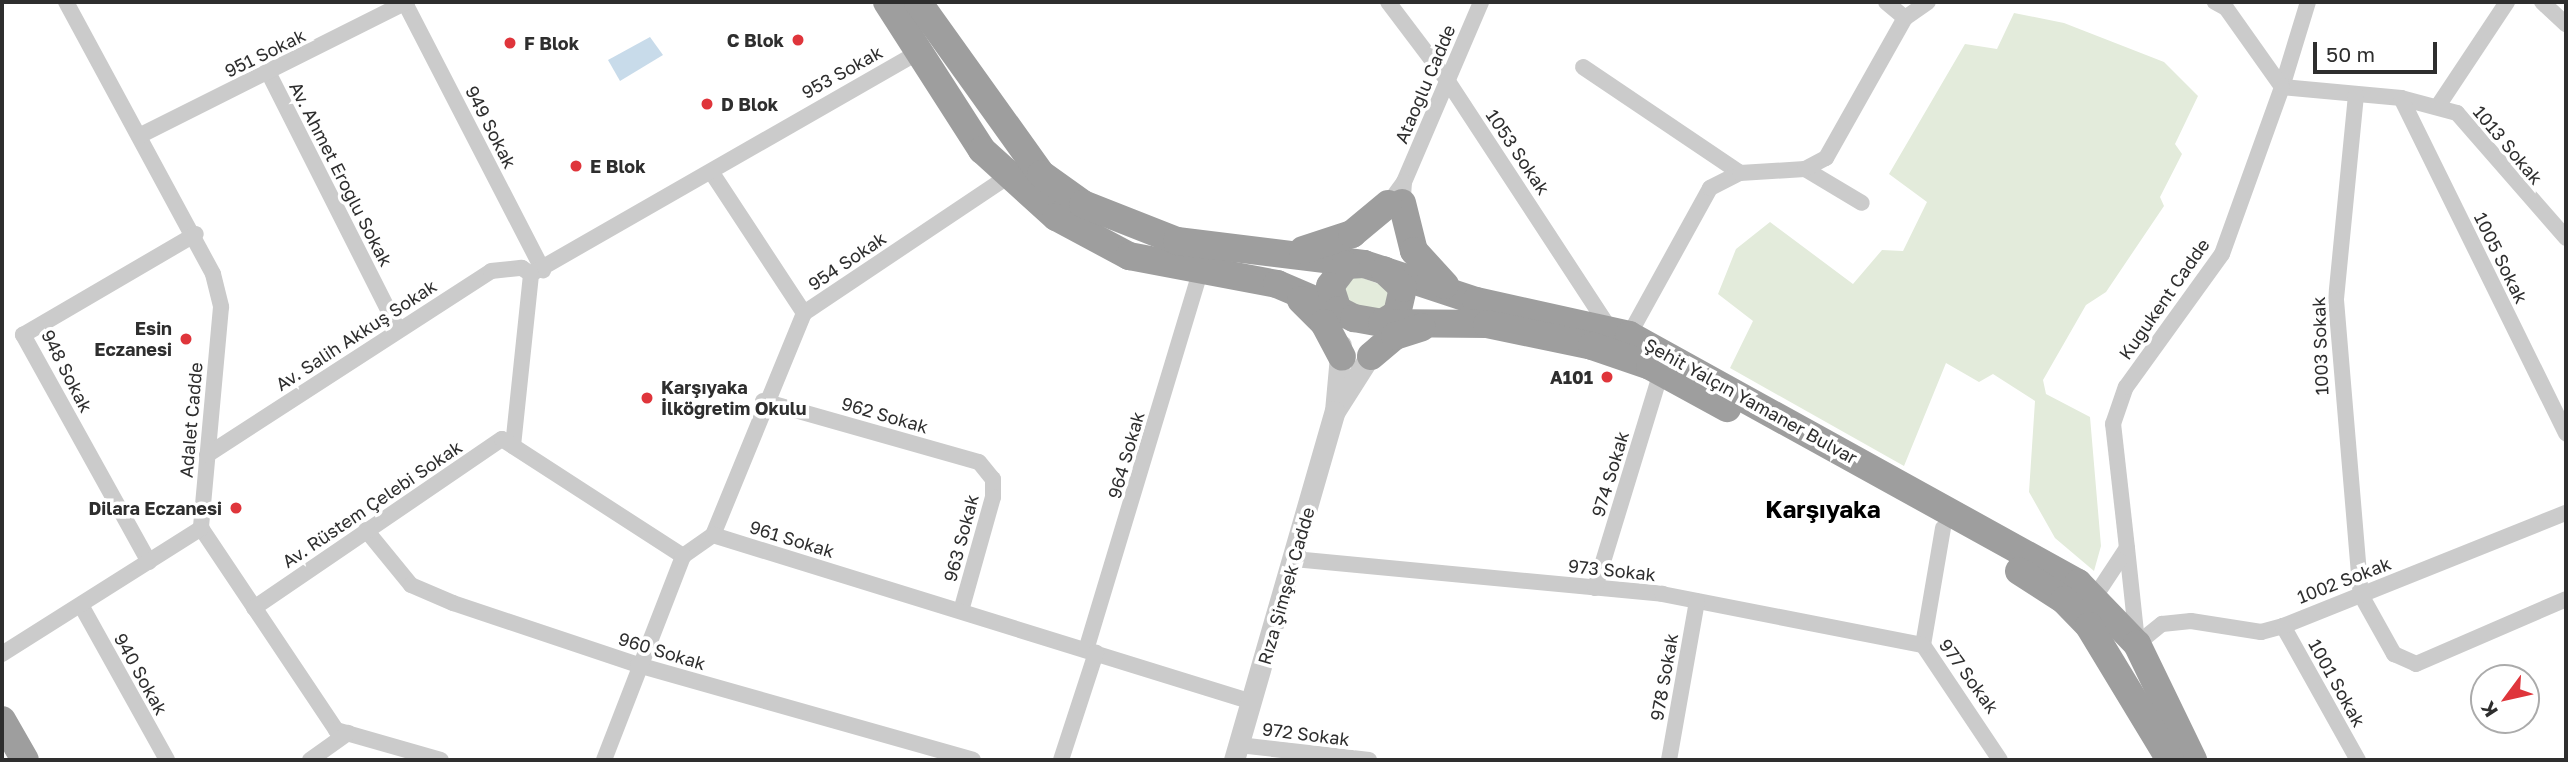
<!DOCTYPE html>
<html>
<head>
<meta charset="utf-8">
<style>
	body { margin:0 }
	#map { position:relative; width:2568px; height:762px; overflow:hidden; background:#fff; font-family:"Golos Text",sans-serif }
	div>[style] { position:absolute }
	.green>* { inset:0; background:#e3ebdb }
	.water>* { inset:0; background:#c8dbea }
	.minor>* { height:16px; margin:-8px; padding:0 8px; transform-origin:8px; border-radius:8px; background:#cbcbcb }
	.tertiary>* { height:21px; margin:-10.5px; padding:0 10.5px; transform-origin:10.5px; border-radius:10.5px; background:#cbcbcb }
	.trunk>* { height:28px; margin:-14px; padding:0 14px; transform-origin:14px; border-radius:14px; background:#9e9e9e }
	.dots>* { width:19px; height:19px; translate:-50% -50%; box-sizing:border-box; border:4px solid #fff; border-radius:50% }
	span { translate:-50% -50%; white-space:nowrap; text-align:center; line-height:1.15; -webkit-text-stroke:7px #fff; paint-order:stroke }
	.poi-label { font-size:18px; color:#2e2e2e; font-weight:700 }
	.right { translate:-100% -50%; text-align:right }
	.left { translate:0 -50%; text-align:left }
	.street-label { font-size:18px; color:#2e2e2e }
	.district-label { font-size:24px; color:#000; font-weight:700 }
	.frame { position:absolute; inset:0; border:4px solid #2e2e2e; pointer-events:none }
	.north { position:absolute; left:2470px; top:664px; width:70px; height:70px; box-sizing:border-box; background:#fff; border:2px solid #ababab; border-radius:50%; rotate:237deg; font-size:19px; font-weight:700; line-height:28px; text-align:center; color:#2e2e2e }
	.north::after { content:''; display:block; margin:auto; width:24px; height:32px; background:#df353b; clip-path:polygon(50% 0,100% 100%,50% 72%,0 100%) }
	.scale { position:absolute; left:2313px; top:42px; width:124px; height:32px; box-sizing:border-box; border:4px solid #2e2e2e; border-top:0; padding-left:9px; font-size:21px; line-height:24px; white-space:nowrap; color:#2e2e2e; -webkit-text-stroke:5px #fff; paint-order:stroke }
</style>
</head>
<body>
<div id="map">
	<div class="green">
		<div style="clip-path:polygon(2014px 13px,2064px 23px,2164px 62px,2198px 96px,2175px 144px,2182px 154px,2160px 197px,2164px 206px,2106px 292px,2086px 305px,2043px 380px,2046px 394px,2090px 417px,2101px 546px,2094px 571px,2055px 538px,2029px 492px,2035px 401px,1993px 374px,1979px 382px,1946px 363px,1904px 466px,1730px 368px,1753px 321px,1718px 294px,1736px 249px,1770px 222px,1853px 284px,1882px 250px,1903px 251px,1927px 202px,1889px 174px,1965px 44px,1997px 49px)"></div>
		<div style="clip-path:polygon(1357px 276px,1390px 288px,1384px 311px,1350px 307px,1343px 284px)"></div>
	</div>
	<div class="water">
		<div style="clip-path:polygon(650px 37px,663px 55px,620px 81px,608px 60px)"></div>
	</div>
	<div class="minor">
		<div style="left:66px;top:2px;width:309px;rotate:61.6deg"></div>
		<div style="left:213px;top:274px;width:34px;rotate:76deg"></div>
		<div style="left:221px;top:307px;width:222px;rotate:95.2deg"></div>
		<div style="left:201px;top:528px;width:243px;rotate:56.2deg"></div>
		<div style="left:336px;top:730px;width:109px;rotate:15.9deg"></div>
		<div style="left:1388px;top:2px;width:98px;rotate:52.9deg"></div>
		<div style="left:1447px;top:80px;width:298px;rotate:56.8deg"></div>
		<div style="left:1886px;top:2px;width:25px;rotate:40deg"></div>
		<div style="left:2308px;top:2px;width:89px;rotate:107deg"></div>
		<div style="left:2282px;top:87px;width:120px;rotate:5.3deg"></div>
		<div style="left:2401px;top:98px;width:58px;rotate:15deg"></div>
		<div style="left:2457px;top:113px;width:166px;rotate:48.9deg"></div>
		<div style="left:2542px;top:2px;width:33px;rotate:43deg"></div>
		<div style="left:405px;top:3px;width:301px;rotate:62.7deg"></div>
		<div style="left:1583px;top:67px;width:189px;rotate:34deg"></div>
		<div style="left:269px;top:74px;width:286px;rotate:63.2deg"></div>
		<div style="left:2356px;top:95px;width:206px;rotate:95.6deg"></div>
		<div style="left:2336px;top:300px;width:296px;rotate:85.2deg"></div>
		<div style="left:2361px;top:595px;width:68px;rotate:60.8deg"></div>
		<div style="left:2394px;top:654px;width:24px;rotate:24deg"></div>
		<div style="left:2416px;top:664px;width:163px;rotate:-23.4deg"></div>
		<div style="left:2401px;top:98px;width:374px;rotate:63.8deg"></div>
		<div style="left:2438px;top:106px;width:125px;rotate:-56.4deg"></div>
		<div style="left:139px;top:136px;width:300px;rotate:-26.6deg"></div>
		<div style="left:1805px;top:169px;width:66px;rotate:30.8deg"></div>
		<div style="left:712px;top:173px;width:168px;rotate:56.7deg"></div>
		<div style="left:1404px;top:182px;width:196px;rotate:-66.8deg"></div>
		<div style="left:1388px;top:204px;width:27px;rotate:-54deg"></div>
		<div style="left:1404px;top:182px;width:27px;rotate:94deg"></div>
		<div style="left:531px;top:274px;width:445px;rotate:-29.8deg"></div>
		<div style="left:1629px;top:335px;width:168px;rotate:-61.1deg"></div>
		<div style="left:1710px;top:188px;width:34px;rotate:-27deg"></div>
		<div style="left:1740px;top:173px;width:65px;rotate:-3.5deg"></div>
		<div style="left:1805px;top:169px;width:24px;rotate:-28deg"></div>
		<div style="left:1826px;top:158px;width:161px;rotate:-60.6deg"></div>
		<div style="left:1905px;top:18px;width:28px;rotate:-35deg"></div>
		<div style="left:763px;top:401px;width:224px;rotate:15.8deg"></div>
		<div style="left:979px;top:462px;width:22px;rotate:51deg"></div>
		<div style="left:993px;top:479px;width:18px;rotate:90deg"></div>
		<div style="left:993px;top:497px;width:118px;rotate:105.7deg"></div>
		<div style="left:513px;top:446px;width:173px;rotate:-84deg"></div>
		<div style="left:207px;top:455px;width:338px;rotate:-32.9deg"></div>
		<div style="left:491px;top:271px;width:31px;rotate:-6deg"></div>
		<div style="left:522px;top:268px;width:11px;rotate:34deg"></div>
		<div style="left:1943px;top:528px;width:119px;rotate:99.7deg"></div>
		<div style="left:1923px;top:645px;width:138px;rotate:56.2deg"></div>
		<div style="left:366px;top:530px;width:71px;rotate:50.7deg"></div>
		<div style="left:411px;top:585px;width:46px;rotate:23.2deg"></div>
		<div style="left:453px;top:603px;width:195px;rotate:18.5deg"></div>
		<div style="left:638px;top:665px;width:348px;rotate:15.8deg"></div>
		<div style="left:713px;top:535px;width:240px;rotate:-67.7deg"></div>
		<div style="left:804px;top:313px;width:244px;rotate:-33.8deg"></div>
		<div style="left:2127px;top:548px;width:94px;rotate:83.9deg"></div>
		<div style="left:683px;top:556px;width:37px;rotate:-35deg"></div>
		<div style="left:713px;top:535px;width:564px;rotate:17.21deg"></div>
		<div style="left:1294px;top:559px;width:370px;rotate:5.4deg"></div>
		<div style="left:1662px;top:594px;width:266px;rotate:11.1deg"></div>
		<div style="left:149px;top:562px;width:260px;rotate:-119deg"></div>
		<div style="left:23px;top:335px;width:200px;rotate:-30.3deg"></div>
		<div style="left:1595px;top:588px;width:226px;rotate:-73deg"></div>
		<div style="left:2096px;top:595px;width:56px;rotate:-56.6deg"></div>
		<div style="left:2127px;top:548px;width:125px;rotate:-96.4deg"></div>
		<div style="left:2113px;top:424px;width:39px;rotate:-71deg"></div>
		<div style="left:2126px;top:387px;width:164px;rotate:-54.2deg"></div>
		<div style="left:2222px;top:254px;width:177px;rotate:-70.2deg"></div>
		<div style="left:2282px;top:87px;width:97px;rotate:-125.3deg"></div>
		<div style="left:2226px;top:8px;width:13px;rotate:-151deg"></div>
		<div style="left:82px;top:607px;width:175px;rotate:60.9deg"></div>
		<div style="left:254px;top:608px;width:300px;rotate:-34.3deg"></div>
		<div style="left:502px;top:439px;width:216px;rotate:32.9deg"></div>
		<div style="left:2283px;top:626px;width:154px;rotate:60.8deg"></div>
		<div style="left:2137px;top:644px;width:32px;rotate:-39deg"></div>
		<div style="left:2162px;top:624px;width:29px;rotate:-6deg"></div>
		<div style="left:2191px;top:621px;width:71px;rotate:8.9deg"></div>
		<div style="left:2261px;top:632px;width:23px;rotate:-15deg"></div>
		<div style="left:2283px;top:626px;width:305px;rotate:-21.8deg"></div>
		<div style="left:1086px;top:650px;width:397px;rotate:-73.2deg"></div>
		<div style="left:2px;top:654px;width:236px;rotate:-32.3deg"></div>
		<div style="left:1239px;top:745px;width:131px;rotate:6.6deg"></div>
		<div style="left:310px;top:760px;width:47px;rotate:-35.4deg"></div>
		<div style="left:604px;top:760px;width:219px;rotate:-68.8deg"></div>
		<div style="left:1061px;top:760px;width:113px;rotate:-71.9deg"></div>
		<div style="left:1669px;top:760px;width:161px;rotate:-80deg"></div>
	</div>
	<div class="tertiary">
		<div style="left:1341px;top:345px;width:66px;rotate:95.2deg"></div>
		<div style="left:1335px;top:411px;width:78px;rotate:-57.5deg"></div>
		<div style="left:1234px;top:760px;width:363px;rotate:-73.9deg"></div>
	</div>
	<div class="trunk">
		<div style="left:887px;top:2px;width:176px;rotate:57.3deg"></div>
		<div style="left:982px;top:150px;width:100px;rotate:42.2deg"></div>
		<div style="left:1056px;top:217px;width:83px;rotate:28.1deg"></div>
		<div style="left:1129px;top:256px;width:151px;rotate:10.7deg"></div>
		<div style="left:1277px;top:284px;width:66px;rotate:23.1deg"></div>
		<div style="left:918px;top:2px;width:211px;rotate:54.4deg"></div>
		<div style="left:1041px;top:174px;width:52px;rotate:35.5deg"></div>
		<div style="left:1083px;top:204px;width:101px;rotate:21.5deg"></div>
		<div style="left:1177px;top:241px;width:188px;rotate:7deg"></div>
		<div style="left:1364px;top:264px;width:118px;rotate:18.3deg"></div>
		<div style="left:1476px;top:301px;width:157px;rotate:12.5deg"></div>
		<div style="left:1629px;top:335px;width:513px;rotate:28.91deg"></div>
		<div style="left:2078px;top:583px;width:85px;rotate:46deg"></div>
		<div style="left:2137px;top:644px;width:129px;rotate:64.2deg"></div>
		<div style="left:1402px;top:203px;width:49px;rotate:76deg"></div>
		<div style="left:1414px;top:251px;width:46px;rotate:47.6deg"></div>
		<div style="left:1303px;top:250px;width:52px;rotate:-18.1deg"></div>
		<div style="left:1352px;top:234px;width:47px;rotate:-39.8deg"></div>
		<div style="left:1364px;top:264px;width:18px;rotate:177deg"></div>
		<div style="left:1346px;top:265px;width:26px;rotate:127deg"></div>
		<div style="left:1330px;top:286px;width:25px;rotate:72deg"></div>
		<div style="left:1338px;top:310px;width:18px;rotate:27deg"></div>
		<div style="left:1354px;top:318px;width:28px;rotate:10deg"></div>
		<div style="left:1382px;top:323px;width:17px;rotate:-31deg"></div>
		<div style="left:1397px;top:314px;width:27px;rotate:-77deg"></div>
		<div style="left:1403px;top:288px;width:26px;rotate:-137deg"></div>
		<div style="left:1301px;top:300px;width:33px;rotate:45deg"></div>
		<div style="left:1324px;top:323px;width:38px;rotate:62deg"></div>
		<div style="left:1382px;top:323px;width:105px;rotate:0.5deg"></div>
		<div style="left:1487px;top:324px;width:107px;rotate:11.8deg"></div>
		<div style="left:1592px;top:346px;width:61px;rotate:19deg"></div>
		<div style="left:1650px;top:366px;width:88px;rotate:28.6deg"></div>
		<div style="left:1371px;top:356px;width:31px;rotate:-40deg"></div>
		<div style="left:1395px;top:336px;width:28px;rotate:-18deg"></div>
		<div style="left:2019px;top:571px;width:54px;rotate:32.8deg"></div>
		<div style="left:2064px;top:600px;width:36px;rotate:46deg"></div>
		<div style="left:2089px;top:626px;width:157px;rotate:58.8deg"></div>
		<div style="left:2px;top:720px;width:46px;rotate:60.1deg"></div>
	</div>
	<div class="dots">
		<div style="left:798px;top:40px;background:#df353b"></div>
		<div style="left:510px;top:43px;background:#df353b"></div>
		<div style="left:707px;top:104px;background:#df353b"></div>
		<div style="left:576px;top:166px;background:#df353b"></div>
		<div style="left:186px;top:339px;background:#df353b"></div>
		<div style="left:1607px;top:377px;background:#df353b"></div>
		<div style="left:647px;top:398px;background:#df353b"></div>
		<div style="left:236px;top:508px;background:#df353b"></div>
	</div>
	<div class="poi-label">
		<span class="right" style="left:784px;top:40px">C Blok</span>
		<span class="left" style="left:524px;top:43px">F Blok</span>
		<span class="left" style="left:721px;top:104px">D Blok</span>
		<span class="left" style="left:590px;top:166px">E Blok</span>
		<span class="right" style="left:172px;top:339px">Esin<br>Eczanesi</span>
		<span class="right" style="left:1593px;top:377px">A101</span>
		<span class="left" style="left:661px;top:398px">Karşıyaka<br>İlköğretim Okulu</span>
		<span class="right" style="left:222px;top:508px">Dilara Eczanesi</span>
	</div>
	<div class="street-label">
		<span style="left:265px;top:53px;rotate:-26deg">951 Sokak</span>
		<span style="left:842px;top:72px;rotate:-29deg">953 Sokak</span>
		<span style="left:1425px;top:84px;rotate:-67deg">Ataoğlu Cadde</span>
		<span style="left:491px;top:127px;rotate:63deg">949 Sokak</span>
		<span style="left:2508px;top:145px;rotate:50deg">1013 Sokak</span>
		<span style="left:1518px;top:152px;rotate:56deg">1053 Sokak</span>
		<span style="left:341px;top:174px;rotate:63deg">Av. Ahmet Eroğlu Sokak</span>
		<span style="left:2501px;top:258px;rotate:64deg">1005 Sokak</span>
		<span style="left:847px;top:261px;rotate:-34deg">954 Sokak</span>
		<span style="left:2164px;top:299px;rotate:-55deg">Kuğukent Cadde</span>
		<span style="left:356px;top:335px;rotate:-33deg">Av. Salih Akkuş Sokak</span>
		<span style="left:2320px;top:346px;rotate:-92deg">1003 Sokak</span>
		<span style="left:67px;top:371px;rotate:63deg">948 Sokak</span>
		<span style="left:1751px;top:401px;rotate:29deg">Şehit Yalçın Yamaner Bulvar</span>
		<span style="left:885px;top:415px;rotate:16deg">962 Sokak</span>
		<span style="left:191px;top:420px;rotate:-85deg">Adalet Cadde</span>
		<span style="left:1126px;top:455px;rotate:-74deg">964 Sokak</span>
		<span style="left:1610px;top:474px;rotate:-73deg">974 Sokak</span>
		<span style="left:372px;top:504px;rotate:-34deg">Av. Rüstem Çelebi Sokak</span>
		<span style="left:961px;top:538px;rotate:-75deg">963 Sokak</span>
		<span style="left:792px;top:539px;rotate:17deg">961 Sokak</span>
		<span style="left:1612px;top:570px;rotate:6deg">973 Sokak</span>
		<span style="left:2344px;top:580px;rotate:-21deg">1002 Sokak</span>
		<span style="left:1286px;top:586px;rotate:-74deg">Rıza Şimşek Cadde</span>
		<span style="left:662px;top:651px;rotate:17deg">960 Sokak</span>
		<span style="left:141px;top:674px;rotate:61deg">940 Sokak</span>
		<span style="left:1969px;top:676px;rotate:54deg">977 Sokak</span>
		<span style="left:1664px;top:677px;rotate:-80deg">978 Sokak</span>
		<span style="left:2337px;top:683px;rotate:61deg">1001 Sokak</span>
		<span style="left:1306px;top:734px;rotate:7deg">972 Sokak</span>
	</div>
	<div class="district-label">
		<span style="left:1823px;top:509px">Karşıyaka</span>
	</div>
	<div class="frame"></div>
	<div class="north">K</div>
	<div class="scale">50 m</div>
</div>
</body>
</html>
